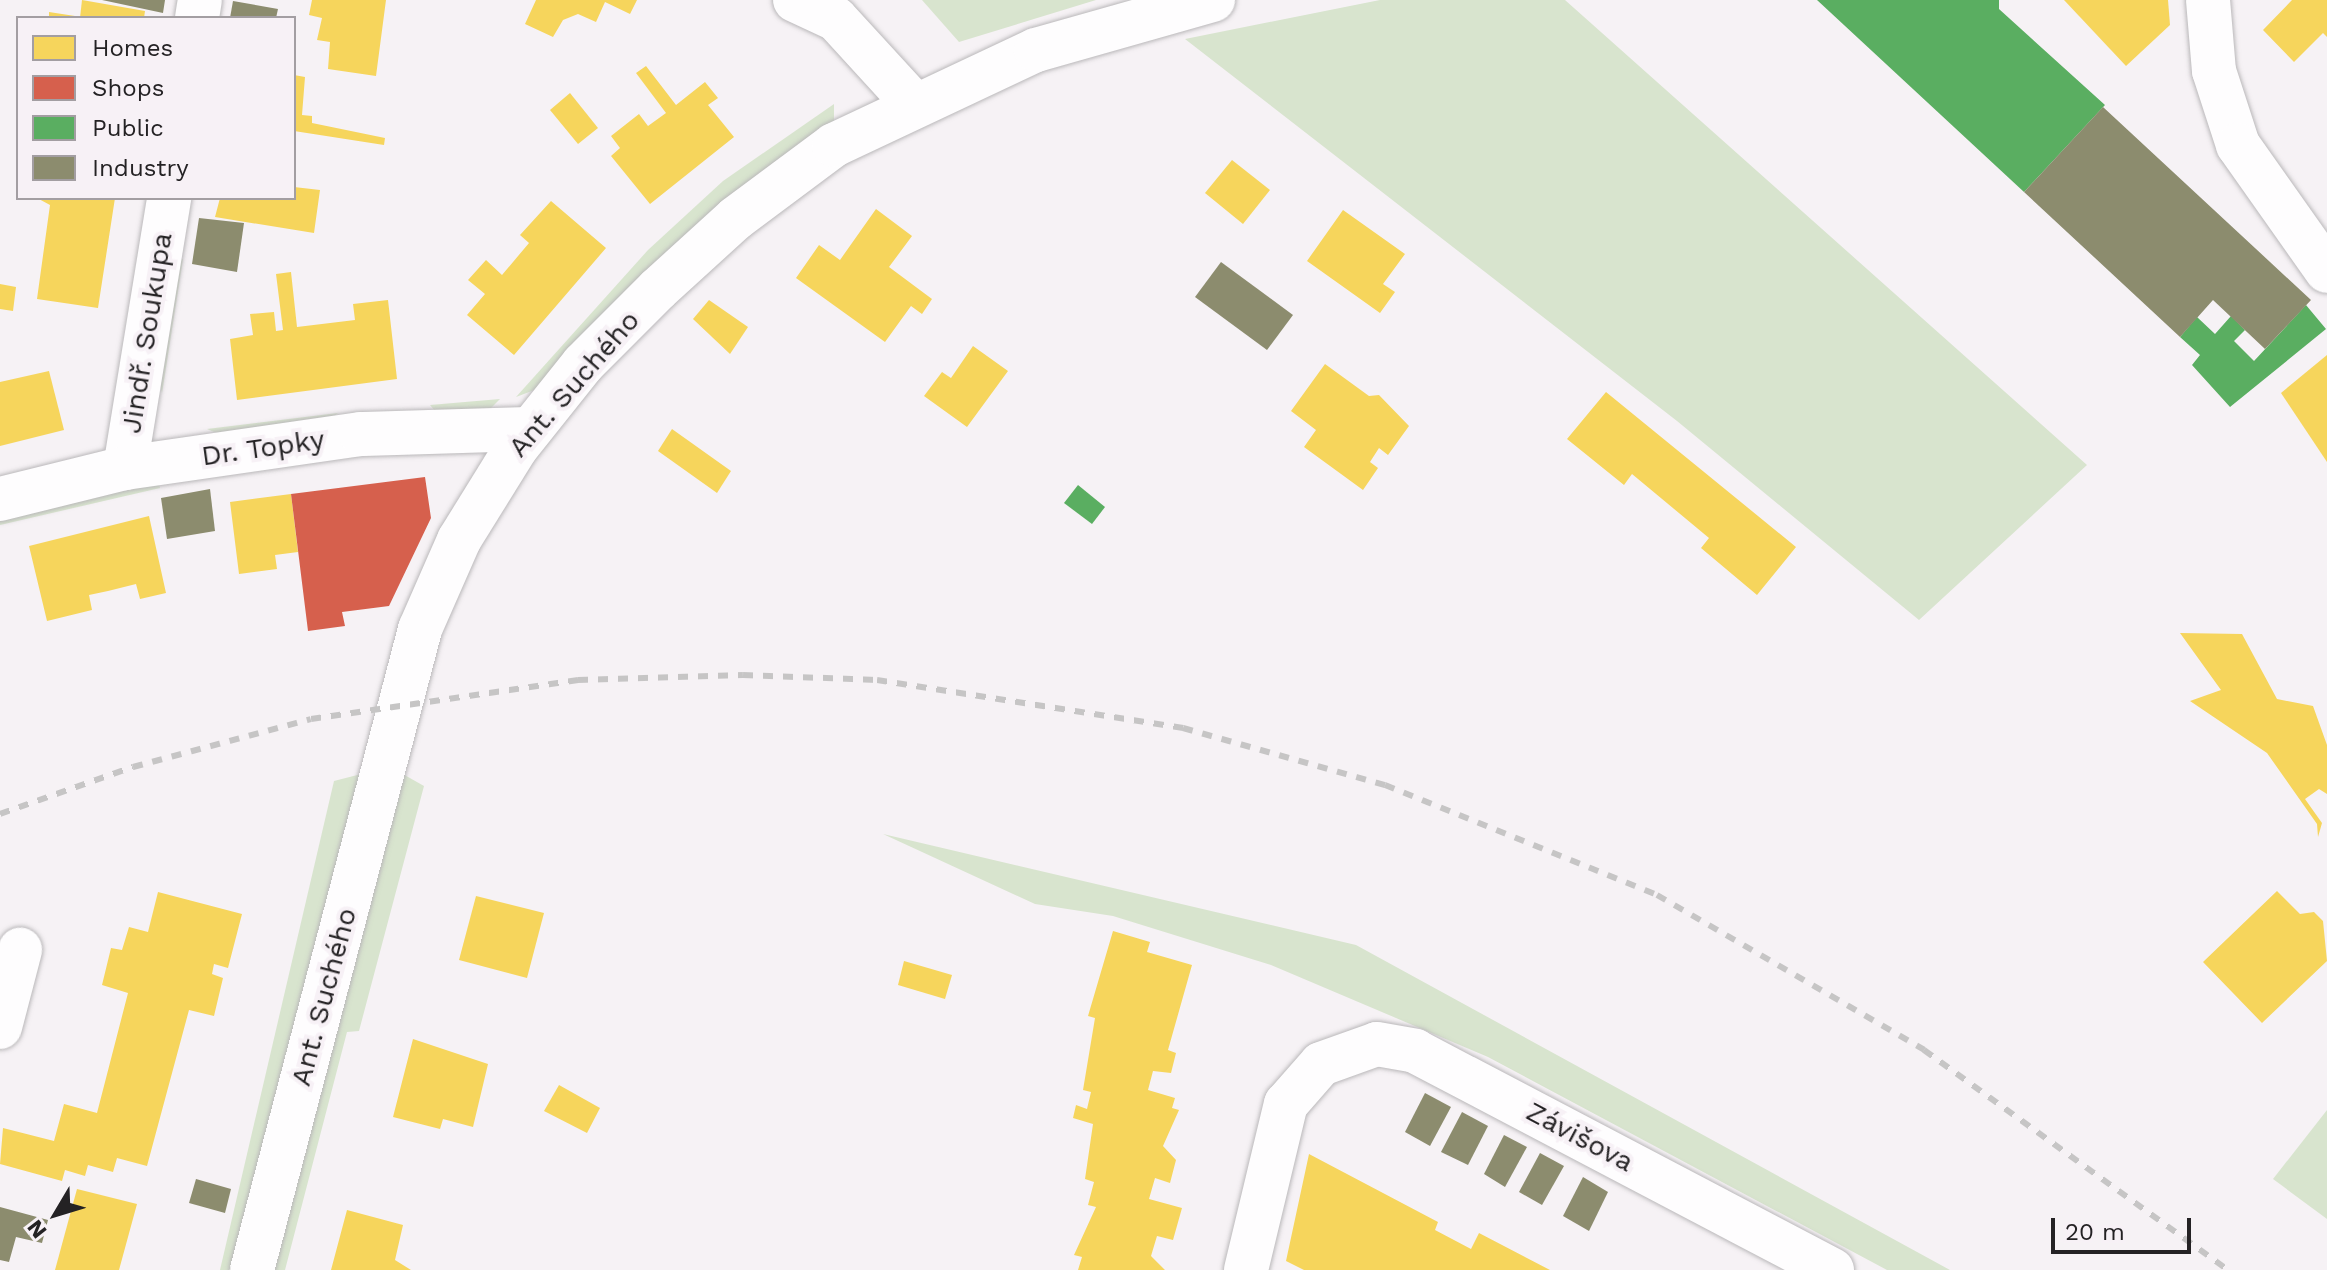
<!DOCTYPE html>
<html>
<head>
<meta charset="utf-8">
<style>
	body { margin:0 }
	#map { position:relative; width:2327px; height:1270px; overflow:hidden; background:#f6f2f5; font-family:"Work Sans",sans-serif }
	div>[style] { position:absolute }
	.green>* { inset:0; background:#d8e4ce }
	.homes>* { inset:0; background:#f6d55c }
	.shops>* { inset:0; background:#d6604d }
	.public>* { inset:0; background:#5aae61 }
	.industry>* { inset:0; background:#8c8c6e }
	.roads { filter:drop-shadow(0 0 2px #bab8ba) drop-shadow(0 0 2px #bab8ba) }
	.minor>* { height:44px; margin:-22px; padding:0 22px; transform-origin:22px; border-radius:22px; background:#fefdfe }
	.rail>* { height:6px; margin-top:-3px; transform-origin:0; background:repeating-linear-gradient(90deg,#c6c5c5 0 10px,transparent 0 20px) }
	span { translate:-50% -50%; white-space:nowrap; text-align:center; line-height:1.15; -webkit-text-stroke:8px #f7f1f6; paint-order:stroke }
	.street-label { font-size:28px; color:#242224 }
	.legend { position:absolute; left:16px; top:16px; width:280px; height:184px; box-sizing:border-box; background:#f7f1f6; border:2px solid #a39ea2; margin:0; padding:10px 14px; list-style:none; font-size:24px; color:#242224 }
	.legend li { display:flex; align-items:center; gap:16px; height:40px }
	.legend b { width:40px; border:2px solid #a39ea2 }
	.north { position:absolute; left:16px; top:1174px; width:80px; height:80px; -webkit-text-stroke:6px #f7f1f6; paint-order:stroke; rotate:232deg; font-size:22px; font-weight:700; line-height:32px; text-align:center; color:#242224 }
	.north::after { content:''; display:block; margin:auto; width:28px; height:36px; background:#242224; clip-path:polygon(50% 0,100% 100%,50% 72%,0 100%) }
	.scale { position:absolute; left:2051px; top:1218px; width:140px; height:36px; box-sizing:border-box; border:4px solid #242224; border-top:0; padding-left:10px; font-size:24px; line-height:28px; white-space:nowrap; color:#242224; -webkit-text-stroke:6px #f7f1f6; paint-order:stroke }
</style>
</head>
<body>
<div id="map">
	<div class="green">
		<div style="clip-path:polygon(922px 0,1096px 0,959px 42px)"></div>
		<div style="clip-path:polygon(1380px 0,1565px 0,2087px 465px,1919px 620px,1677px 421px,1185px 39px)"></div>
		<div style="clip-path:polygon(834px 104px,834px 122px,537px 389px,516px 397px,648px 250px,723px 181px)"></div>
		<div style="clip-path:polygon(183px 259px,162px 393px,157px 374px,172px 262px)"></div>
		<div style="clip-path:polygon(500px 399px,491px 408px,436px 412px,430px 405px)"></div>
		<div style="clip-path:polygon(338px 413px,328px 422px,226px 437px,207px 429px)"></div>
		<div style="clip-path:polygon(158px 480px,160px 488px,0 525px,0 516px)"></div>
		<div style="clip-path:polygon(369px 772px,234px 1270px,220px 1270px,334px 781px)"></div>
		<div style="clip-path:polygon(401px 773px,424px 786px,359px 1031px,347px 1032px,285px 1270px,272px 1270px)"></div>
		<div style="clip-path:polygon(883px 834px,1356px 945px,1950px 1270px,1887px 1270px,1488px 1057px,1271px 965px,1113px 916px,1035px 904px)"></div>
		<div style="clip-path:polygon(2327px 1110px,2327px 1219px,2273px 1179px)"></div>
	</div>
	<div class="homes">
		<div style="clip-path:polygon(82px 0,145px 11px,144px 18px,80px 18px)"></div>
		<div style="clip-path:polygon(312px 0,386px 0,376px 76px,328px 69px,330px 42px,317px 40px,322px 18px,309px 15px)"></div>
		<div style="clip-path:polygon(536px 0,637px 0,630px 14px,605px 2px,596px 22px,578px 14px,563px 20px,553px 37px,525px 24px)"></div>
		<div style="clip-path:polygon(2064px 0,2168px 0,2170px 25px,2126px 66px)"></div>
		<div style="clip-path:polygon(2292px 0,2327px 0,2327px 37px,2323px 33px,2294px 62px,2263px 30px)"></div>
		<div style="clip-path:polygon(49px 12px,75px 16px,75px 18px,49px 18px)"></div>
		<div style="clip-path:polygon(646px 66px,676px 105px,705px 82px,718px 98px,708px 105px,734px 137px,650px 204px,611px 156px,620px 148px,611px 136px,639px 114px,648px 126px,666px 113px,636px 73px)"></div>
		<div style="clip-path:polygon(294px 75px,305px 77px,302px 115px,312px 116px,312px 123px,385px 138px,384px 145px,294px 131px)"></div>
		<div style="clip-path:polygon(570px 93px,598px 128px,578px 144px,550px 110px)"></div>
		<div style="clip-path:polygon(1232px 160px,1270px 190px,1243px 224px,1205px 193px)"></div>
		<div style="clip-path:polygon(294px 187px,320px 190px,314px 233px,215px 217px,220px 198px,294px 198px)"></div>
		<div style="clip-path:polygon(37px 198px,115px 198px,98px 308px,37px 299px,50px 205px)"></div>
		<div style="clip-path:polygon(551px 201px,606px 248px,514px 355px,467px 315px,485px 294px,468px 280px,486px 260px,502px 275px,529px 243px,520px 235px)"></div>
		<div style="clip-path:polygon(876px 209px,912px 236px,889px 267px,932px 299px,922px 314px,911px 306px,885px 342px,796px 278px,819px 245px,840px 260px)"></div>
		<div style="clip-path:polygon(1343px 210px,1405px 254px,1383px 284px,1395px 292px,1380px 313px,1307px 261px)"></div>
		<div style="clip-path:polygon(291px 272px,297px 327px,355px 320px,353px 304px,388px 300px,397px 379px,237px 400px,230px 339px,253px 335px,250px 314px,274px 312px,276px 331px,283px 330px,276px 274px)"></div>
		<div style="clip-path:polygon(0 284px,16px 287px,13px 311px,0 309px)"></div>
		<div style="clip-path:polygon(709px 300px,748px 327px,730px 354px,693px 319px)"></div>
		<div style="clip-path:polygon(973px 346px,1008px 371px,967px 427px,924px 396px,942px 372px,951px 378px)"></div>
		<div style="clip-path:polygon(2327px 355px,2327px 462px,2281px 393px)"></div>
		<div style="clip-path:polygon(1325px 364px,1369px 396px,1379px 395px,1409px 426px,1388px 455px,1379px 448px,1370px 462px,1378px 468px,1363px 490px,1304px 447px,1316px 430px,1291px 411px)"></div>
		<div style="clip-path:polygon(49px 371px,64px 430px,0 446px,0 382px)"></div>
		<div style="clip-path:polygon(1606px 392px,1796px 547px,1757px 595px,1701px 548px,1709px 538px,1632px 474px,1624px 485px,1567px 439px)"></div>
		<div style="clip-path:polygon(672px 429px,731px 471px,717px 493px,658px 451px)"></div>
		<div style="clip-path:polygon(291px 494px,298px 552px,275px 555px,277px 569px,239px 574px,230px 502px)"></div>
		<div style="clip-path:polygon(149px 516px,166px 593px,140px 599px,136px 584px,108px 591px,89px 595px,92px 610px,47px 621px,29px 546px)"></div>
		<div style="clip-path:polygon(2180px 633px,2242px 634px,2277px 699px,2313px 706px,2327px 745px,2327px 794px,2319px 789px,2305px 799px,2322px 823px,2318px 837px,2317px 824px,2267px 753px,2190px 701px,2221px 690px)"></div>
		<div style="clip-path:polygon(2277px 891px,2300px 914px,2314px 912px,2323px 921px,2327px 961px,2262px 1023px,2203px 962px)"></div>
		<div style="clip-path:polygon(158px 892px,242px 914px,228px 968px,214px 964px,212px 974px,223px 978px,214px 1016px,189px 1010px,147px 1166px,117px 1158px,113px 1172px,88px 1165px,85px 1176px,65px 1170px,62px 1181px,0 1164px,3px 1128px,54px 1141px,64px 1104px,97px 1113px,128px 993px,102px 985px,111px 948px,122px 950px,129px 927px,148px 932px)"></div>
		<div style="clip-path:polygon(476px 896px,544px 913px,527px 978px,459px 960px)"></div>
		<div style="clip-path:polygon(1113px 931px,1150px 942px,1147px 952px,1192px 965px,1168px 1050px,1176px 1053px,1171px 1073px,1153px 1071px,1148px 1090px,1175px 1098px,1172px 1108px,1179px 1110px,1163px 1146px,1176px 1160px,1170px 1183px,1155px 1178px,1149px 1199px,1182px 1208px,1173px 1240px,1157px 1236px,1151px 1256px,1165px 1270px,1078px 1270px,1082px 1257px,1074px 1255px,1096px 1207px,1088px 1205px,1094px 1182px,1085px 1179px,1093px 1124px,1073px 1118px,1076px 1105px,1087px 1109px,1091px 1092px,1083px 1090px,1095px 1018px,1088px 1016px)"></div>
		<div style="clip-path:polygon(904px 961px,952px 975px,945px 999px,898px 985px)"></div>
		<div style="clip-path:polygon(413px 1039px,488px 1064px,473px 1127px,443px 1119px,440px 1129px,393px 1117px)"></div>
		<div style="clip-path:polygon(559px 1085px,600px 1108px,587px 1133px,544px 1111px)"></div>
		<div style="clip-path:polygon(1309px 1154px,1438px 1222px,1435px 1230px,1471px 1249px,1479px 1233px,1550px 1270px,1304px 1270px,1286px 1261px)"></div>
		<div style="clip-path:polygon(77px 1189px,137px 1204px,119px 1270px,55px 1270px)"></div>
		<div style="clip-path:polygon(347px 1210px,403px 1225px,395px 1260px,411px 1270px,331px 1270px)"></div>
	</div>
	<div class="shops">
		<div style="clip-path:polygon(425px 477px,431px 518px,389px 606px,342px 612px,345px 626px,308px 631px,291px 494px)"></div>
	</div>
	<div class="public">
		<div style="clip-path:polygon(1817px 0,1999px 0,1999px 9px,2105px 105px,2024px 192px)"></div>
		<div style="clip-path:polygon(2306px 305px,2326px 329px,2230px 407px,2192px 365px,2200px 355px,2180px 337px,2197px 317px,2215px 334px,2231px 316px,2245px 330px,2234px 341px,2254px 361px)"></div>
		<div style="clip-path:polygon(1078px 485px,1105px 507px,1092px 524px,1064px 503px)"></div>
	</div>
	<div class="industry">
		<div style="clip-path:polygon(102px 0,165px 0,163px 13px)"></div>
		<div style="clip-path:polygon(233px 1px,278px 9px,276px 18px,230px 18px)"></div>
		<div style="clip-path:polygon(2103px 107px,2311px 300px,2265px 349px,2213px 300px,2180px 337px,2024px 192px)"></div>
		<div style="clip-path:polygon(199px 218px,244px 223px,237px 272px,192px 264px)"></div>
		<div style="clip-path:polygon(1221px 262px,1293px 315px,1267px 350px,1195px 297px)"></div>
		<div style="clip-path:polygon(210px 489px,215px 531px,167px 539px,161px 498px)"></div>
		<div style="clip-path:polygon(1425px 1093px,1451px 1107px,1430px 1146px,1405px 1132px)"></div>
		<div style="clip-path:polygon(1462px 1112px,1488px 1126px,1468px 1165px,1441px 1152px)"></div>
		<div style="clip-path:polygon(1504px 1135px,1527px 1147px,1505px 1187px,1484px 1174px)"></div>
		<div style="clip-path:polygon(1540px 1153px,1564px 1166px,1542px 1205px,1519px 1192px)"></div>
		<div style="clip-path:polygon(1583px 1177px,1608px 1192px,1589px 1231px,1563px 1216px)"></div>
		<div style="clip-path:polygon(196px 1179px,231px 1189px,225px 1213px,189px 1203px)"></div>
		<div style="clip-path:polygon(0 1207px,48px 1220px,42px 1243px,16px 1237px,9px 1262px,0 1260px)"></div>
	</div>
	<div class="roads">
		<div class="minor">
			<div style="left:795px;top:0;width:45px;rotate:24.9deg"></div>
			<div style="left:836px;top:19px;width:113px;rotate:47.5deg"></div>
			<div style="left:2208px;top:0;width:71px;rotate:85.2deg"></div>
			<div style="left:2214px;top:71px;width:78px;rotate:72deg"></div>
			<div style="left:2238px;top:145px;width:154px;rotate:54.8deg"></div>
			<div style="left:197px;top:18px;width:18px;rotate:-81deg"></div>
			<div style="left:125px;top:468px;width:274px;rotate:-80.7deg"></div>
			<div style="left:0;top:499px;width:129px;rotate:-13.9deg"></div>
			<div style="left:125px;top:468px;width:238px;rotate:-8.2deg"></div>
			<div style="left:361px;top:434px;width:169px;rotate:-1.7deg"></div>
			<div style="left:0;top:1027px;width:80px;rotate:-75.4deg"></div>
			<div style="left:252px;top:1270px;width:663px;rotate:-75.31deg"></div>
			<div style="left:420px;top:629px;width:97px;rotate:-66.3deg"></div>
			<div style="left:459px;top:540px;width:108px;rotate:-58.2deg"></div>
			<div style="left:516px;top:448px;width:107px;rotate:-51.4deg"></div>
			<div style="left:583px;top:364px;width:106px;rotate:-45deg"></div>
			<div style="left:658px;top:289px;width:105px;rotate:-42.3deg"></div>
			<div style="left:736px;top:218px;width:122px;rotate:-36.7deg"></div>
			<div style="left:834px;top:145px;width:223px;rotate:-25.2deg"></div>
			<div style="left:1036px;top:50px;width:184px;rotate:-15.8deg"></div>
			<div style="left:1246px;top:1270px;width:171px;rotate:-76.5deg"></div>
			<div style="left:1286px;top:1104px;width:53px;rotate:-48.8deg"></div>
			<div style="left:1321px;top:1064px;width:59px;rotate:-19.7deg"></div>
			<div style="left:1377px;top:1044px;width:39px;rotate:10deg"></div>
			<div style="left:1415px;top:1051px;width:471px;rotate:27.7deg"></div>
		</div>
	</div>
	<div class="rail">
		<div style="left:0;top:814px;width:141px;rotate:-19.5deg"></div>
		<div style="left:133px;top:767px;width:184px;rotate:-15.1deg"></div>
		<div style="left:311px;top:719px;width:270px;rotate:-8.3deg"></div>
		<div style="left:578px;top:680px;width:165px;rotate:-1.7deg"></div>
		<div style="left:743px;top:675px;width:134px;rotate:2.1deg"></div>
		<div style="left:877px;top:680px;width:310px;rotate:8.9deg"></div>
		<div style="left:1183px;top:728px;width:210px;rotate:15.8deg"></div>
		<div style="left:1385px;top:785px;width:293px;rotate:22deg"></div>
		<div style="left:1657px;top:895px;width:309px;rotate:30.1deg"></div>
		<div style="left:1924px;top:1050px;width:375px;rotate:35.9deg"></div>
	</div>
	<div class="street-label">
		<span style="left:147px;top:333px;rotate:-81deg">Jindř. Soukupa</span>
		<span style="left:574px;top:384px;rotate:-49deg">Ant. Suchého</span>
		<span style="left:263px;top:448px;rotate:-8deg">Dr. Topky</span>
		<span style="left:324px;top:997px;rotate:-75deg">Ant. Suchého</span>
		<span style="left:1580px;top:1137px;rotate:28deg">Závišova</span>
	</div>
	<ul class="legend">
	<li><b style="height:22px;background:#f6d55c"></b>Homes</li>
	<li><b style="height:22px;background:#d6604d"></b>Shops</li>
	<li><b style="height:22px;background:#5aae61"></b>Public</li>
	<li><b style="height:22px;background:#8c8c6e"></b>Industry</li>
	</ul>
	<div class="north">N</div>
	<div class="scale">20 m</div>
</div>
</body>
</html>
